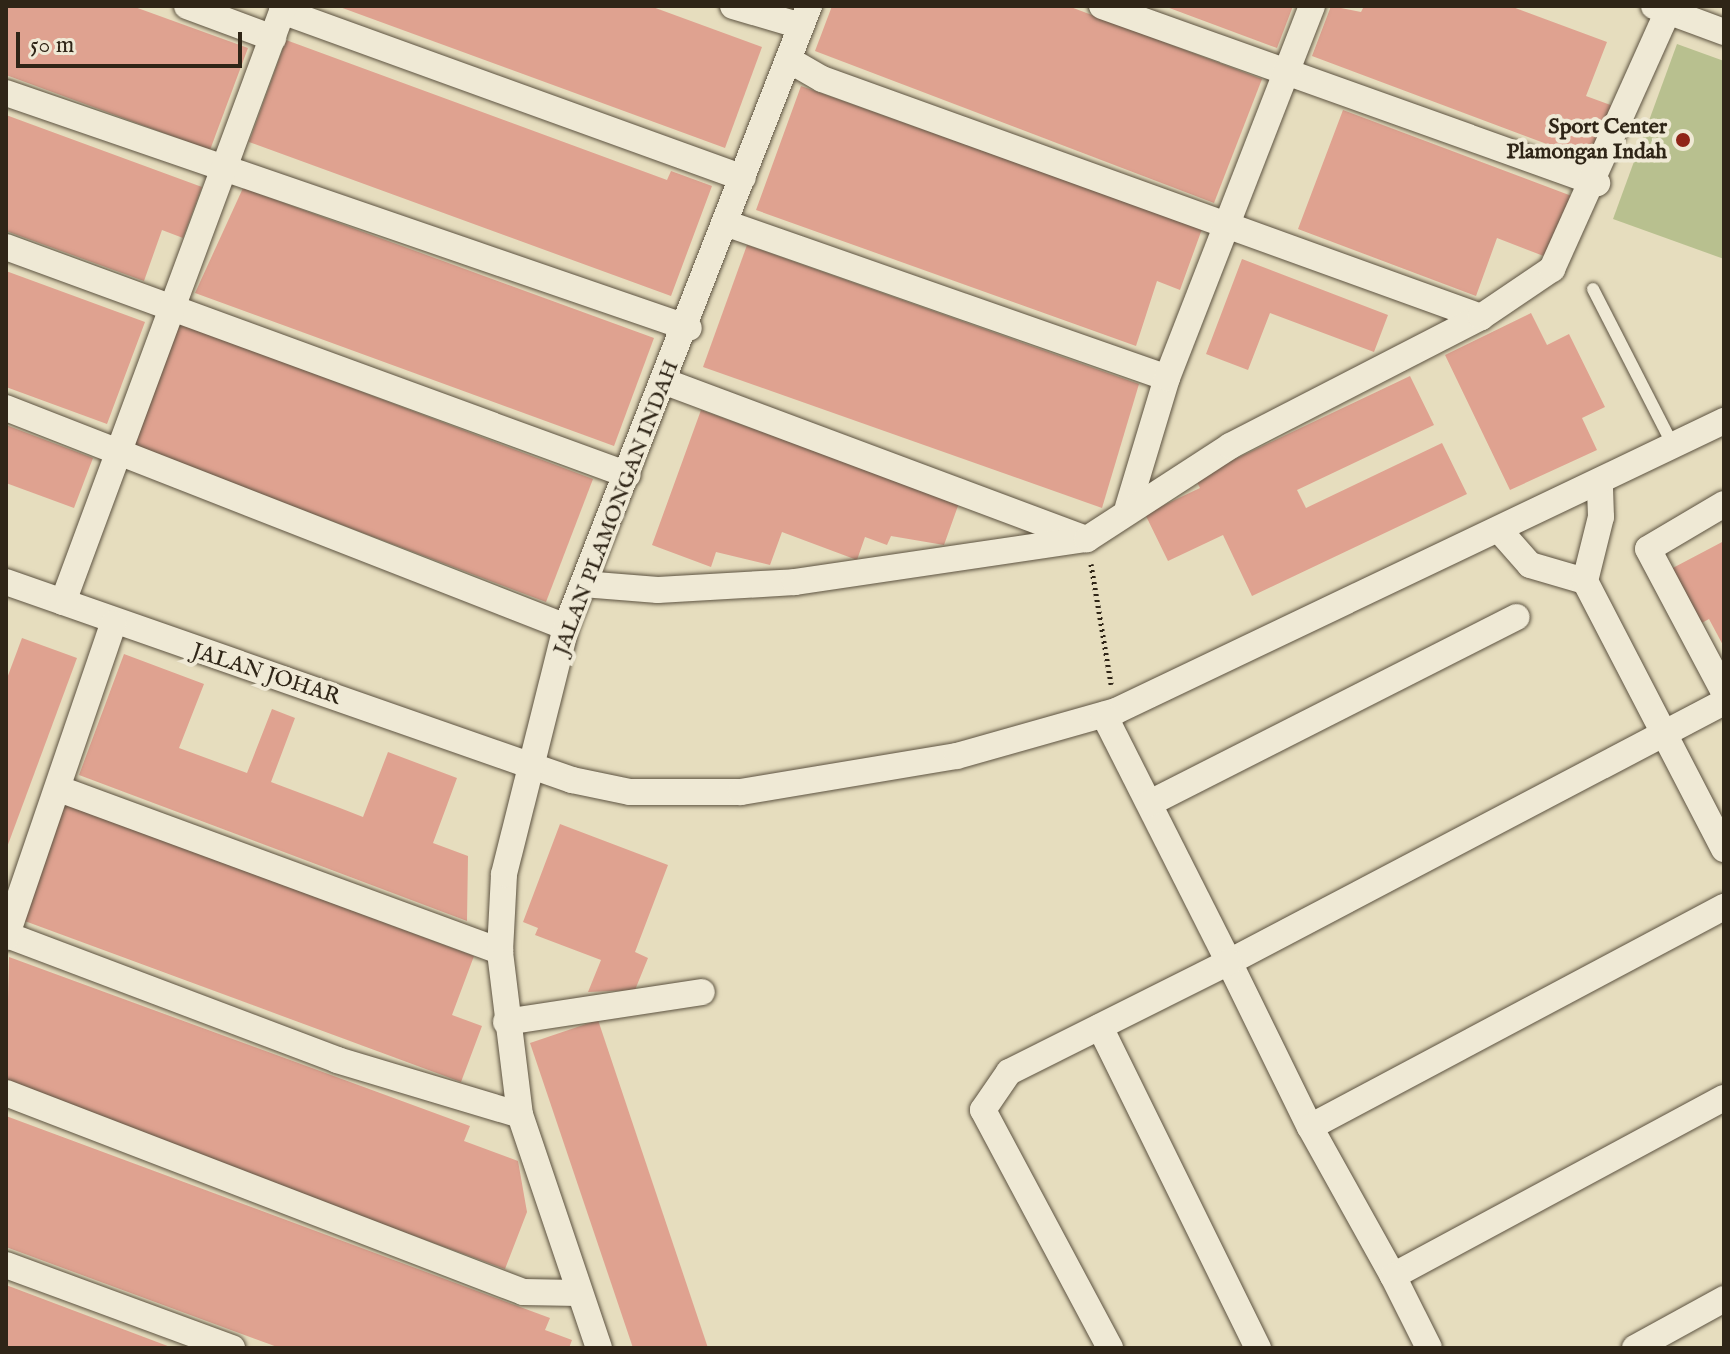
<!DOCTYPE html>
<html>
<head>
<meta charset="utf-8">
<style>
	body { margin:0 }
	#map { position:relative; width:1730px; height:1354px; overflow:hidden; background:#e6ddbe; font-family:"IM FELL English",serif }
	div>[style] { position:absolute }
	.green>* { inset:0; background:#b8c08f }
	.building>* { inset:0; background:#dfa290 }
	.path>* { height:5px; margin-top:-2.5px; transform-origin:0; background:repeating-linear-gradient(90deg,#2f2517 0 2px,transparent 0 6px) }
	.roads { filter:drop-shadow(0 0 2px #5d5341) drop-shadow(0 0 2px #5d5341) }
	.lane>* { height:12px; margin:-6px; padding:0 6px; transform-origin:6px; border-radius:6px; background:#efe9d5 }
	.street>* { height:26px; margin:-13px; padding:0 13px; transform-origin:13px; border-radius:13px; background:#efe9d5 }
	.dots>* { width:22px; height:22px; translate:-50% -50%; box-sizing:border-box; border:4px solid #efe9d5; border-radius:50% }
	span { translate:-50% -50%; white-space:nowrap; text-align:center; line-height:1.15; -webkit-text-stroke:8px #efe9d5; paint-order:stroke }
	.poi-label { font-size:22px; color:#2f2517; font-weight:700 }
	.right { translate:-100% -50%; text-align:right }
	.street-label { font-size:22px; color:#2f2517 }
	.frame { position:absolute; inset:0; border:8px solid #2f2517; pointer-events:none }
	.scale { position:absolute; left:16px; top:32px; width:226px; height:36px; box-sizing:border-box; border:4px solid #2f2517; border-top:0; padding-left:10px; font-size:24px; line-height:28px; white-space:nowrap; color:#2f2517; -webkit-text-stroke:6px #efe9d5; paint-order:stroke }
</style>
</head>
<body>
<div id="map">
	<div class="green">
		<div style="clip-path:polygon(1677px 44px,1724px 61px,1724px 259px,1613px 219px)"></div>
	</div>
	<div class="building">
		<div style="clip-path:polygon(6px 6px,132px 6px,248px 48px,210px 150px,6px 75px)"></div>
		<div style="clip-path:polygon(337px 6px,650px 6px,762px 47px,725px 148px)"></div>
		<div style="clip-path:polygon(832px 6px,1068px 6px,1262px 79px,1214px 203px,815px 51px)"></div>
		<div style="clip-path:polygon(1164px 6px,1293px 6px,1277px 48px)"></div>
		<div style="clip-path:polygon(1331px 6px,1361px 12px,1364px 6px,1510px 6px,1607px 42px,1586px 96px,1616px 107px,1595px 162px,1312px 56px)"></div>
		<div style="clip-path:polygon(286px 40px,667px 180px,671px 171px,712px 186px,671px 296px,249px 142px)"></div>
		<div style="clip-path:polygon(801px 86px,1202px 229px,1180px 290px,1157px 281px,1136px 346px,756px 210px)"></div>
		<div style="clip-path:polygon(1343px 110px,1577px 198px,1554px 260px,1497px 238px,1476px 296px,1298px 229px)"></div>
		<div style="clip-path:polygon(6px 115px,202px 187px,183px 238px,162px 230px,144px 281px,6px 231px)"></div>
		<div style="clip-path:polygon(243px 188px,654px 338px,614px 446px,195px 293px)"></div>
		<div style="clip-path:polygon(747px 245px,1139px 384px,1102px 508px,703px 367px)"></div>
		<div style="clip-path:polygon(1242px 259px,1388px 315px,1374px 352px,1270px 313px,1248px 370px,1206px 354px)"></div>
		<div style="clip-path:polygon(6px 271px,145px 322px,107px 424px,6px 387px)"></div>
		<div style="clip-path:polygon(1531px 313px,1547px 345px,1569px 334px,1605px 407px,1582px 418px,1597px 450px,1510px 490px,1445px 355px)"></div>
		<div style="clip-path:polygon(180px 323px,593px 479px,546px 602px,133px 446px)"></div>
		<div style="clip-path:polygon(1410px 376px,1434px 425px,1297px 490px,1306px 508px,1442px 443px,1467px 494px,1252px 596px,1223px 535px,1168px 561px,1145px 514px,1200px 488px,1195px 478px)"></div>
		<div style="clip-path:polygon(701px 410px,959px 503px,944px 545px,891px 536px,887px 545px,865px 537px,857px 560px,782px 532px,770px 565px,716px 552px,711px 567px,652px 545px)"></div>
		<div style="clip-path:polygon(6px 425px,93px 458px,74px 508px,6px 483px)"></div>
		<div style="clip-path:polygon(1724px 541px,1724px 647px,1709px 619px,1698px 625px,1669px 570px)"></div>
		<div style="clip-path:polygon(22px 638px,77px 658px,6px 850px,6px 681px)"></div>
		<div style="clip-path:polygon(124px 654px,204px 684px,179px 748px,247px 773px,272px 709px,295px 718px,271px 782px,340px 808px,363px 817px,388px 752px,457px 778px,433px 843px,468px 856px,467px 921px,79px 775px)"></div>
		<div style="clip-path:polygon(65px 804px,474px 956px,452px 1015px,482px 1026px,461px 1082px,22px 920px)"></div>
		<div style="clip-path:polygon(560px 824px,668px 865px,635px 952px,648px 958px,635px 990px,588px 992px,601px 960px,535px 935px,538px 928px,523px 922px)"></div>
		<div style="clip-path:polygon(9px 957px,470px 1126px,464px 1141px,518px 1161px,527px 1212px,505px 1269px,6px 1087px)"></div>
		<div style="clip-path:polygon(598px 1020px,708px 1348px,633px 1348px,530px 1043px)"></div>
		<div style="clip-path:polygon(6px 1116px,550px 1318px,545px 1330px,572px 1340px,569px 1348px,280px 1348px,6px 1247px)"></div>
		<div style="clip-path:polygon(6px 1285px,173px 1348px,6px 1348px)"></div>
	</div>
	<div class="path">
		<div style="left:1091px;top:564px;width:122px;rotate:80.5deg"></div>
	</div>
	<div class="roads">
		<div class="lane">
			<div style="left:1593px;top:289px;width:178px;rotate:62.9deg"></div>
		</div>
		<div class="street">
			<div style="left:187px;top:6px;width:92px;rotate:20.4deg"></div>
			<div style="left:733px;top:6px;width:71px;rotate:16.4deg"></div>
			<div style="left:1102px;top:6px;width:526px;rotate:19.68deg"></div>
			<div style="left:1654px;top:6px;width:75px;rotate:20.4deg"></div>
			<div style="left:282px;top:11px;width:490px;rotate:19.9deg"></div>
			<div style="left:789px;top:60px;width:38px;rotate:30deg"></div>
			<div style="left:822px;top:79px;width:701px;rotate:19.86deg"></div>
			<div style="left:6px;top:93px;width:722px;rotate:18.99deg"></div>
			<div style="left:728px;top:224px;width:465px;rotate:19.3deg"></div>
			<div style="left:6px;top:247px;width:662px;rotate:20.13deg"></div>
			<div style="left:666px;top:382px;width:449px;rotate:20.5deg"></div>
			<div style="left:6px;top:408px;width:601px;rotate:21.36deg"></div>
			<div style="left:1724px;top:504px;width:88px;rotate:149.4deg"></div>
			<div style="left:1648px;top:549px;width:162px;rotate:62deg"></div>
			<div style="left:1128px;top:507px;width:135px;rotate:-73.2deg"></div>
			<div style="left:1167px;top:378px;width:399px;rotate:-68.7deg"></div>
			<div style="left:1500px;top:531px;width:45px;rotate:48.6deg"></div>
			<div style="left:1530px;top:565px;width:57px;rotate:16.2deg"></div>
			<div style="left:1585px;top:581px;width:302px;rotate:62.6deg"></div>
			<div style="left:1585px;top:581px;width:66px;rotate:-76deg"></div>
			<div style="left:1601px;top:517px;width:32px;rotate:-92deg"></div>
			<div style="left:6px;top:582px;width:600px;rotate:19.28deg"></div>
			<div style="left:572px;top:780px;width:59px;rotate:11.7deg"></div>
			<div style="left:630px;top:792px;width:111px"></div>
			<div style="left:741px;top:792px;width:219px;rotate:-9.5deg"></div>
			<div style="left:957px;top:756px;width:165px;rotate:-15.8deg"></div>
			<div style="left:1116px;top:711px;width:674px;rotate:-25.5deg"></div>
			<div style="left:583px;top:584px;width:75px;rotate:4.6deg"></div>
			<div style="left:658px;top:590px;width:137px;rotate:-3.3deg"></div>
			<div style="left:795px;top:582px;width:295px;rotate:-8.4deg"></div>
			<div style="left:1087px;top:539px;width:171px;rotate:-33deg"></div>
			<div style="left:1230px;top:446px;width:282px;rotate:-27.2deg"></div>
			<div style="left:1481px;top:317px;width:86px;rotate:-34.1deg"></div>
			<div style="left:1552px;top:269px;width:283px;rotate:-65.8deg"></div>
			<div style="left:63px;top:602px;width:636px;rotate:-69.65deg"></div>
			<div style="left:1724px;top:702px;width:559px;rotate:152.29deg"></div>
			<div style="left:1229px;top:962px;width:184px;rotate:63.9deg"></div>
			<div style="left:1310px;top:1127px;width:469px;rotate:-28deg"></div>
			<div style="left:1104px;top:715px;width:277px;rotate:63.2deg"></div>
			<div style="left:1229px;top:962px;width:246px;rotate:153.4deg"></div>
			<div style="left:1009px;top:1072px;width:46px;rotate:124.4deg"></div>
			<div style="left:983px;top:1110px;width:270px;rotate:61.9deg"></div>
			<div style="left:62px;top:790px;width:467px;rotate:20.2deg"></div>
			<div style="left:1150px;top:803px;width:411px;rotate:-26.9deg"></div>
			<div style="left:7px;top:935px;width:353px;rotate:20.7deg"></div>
			<div style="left:337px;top:1060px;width:191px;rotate:16.7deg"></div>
			<div style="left:6px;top:937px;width:331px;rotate:-71.1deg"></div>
			<div style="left:506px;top:1022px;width:198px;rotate:-8.7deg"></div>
			<div style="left:1100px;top:1027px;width:358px;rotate:63.8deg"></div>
			<div style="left:6px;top:1093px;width:554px;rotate:21.05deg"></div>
			<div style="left:523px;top:1292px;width:55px;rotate:1deg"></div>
			<div style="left:1310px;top:1127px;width:171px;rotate:60.9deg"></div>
			<div style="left:1393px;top:1276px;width:376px;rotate:-28.3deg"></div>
			<div style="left:6px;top:1265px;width:241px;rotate:20.2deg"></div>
			<div style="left:1393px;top:1276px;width:80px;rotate:63.4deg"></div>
			<div style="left:599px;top:1348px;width:246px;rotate:-108.7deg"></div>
			<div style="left:520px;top:1115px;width:165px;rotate:-97deg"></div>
			<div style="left:500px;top:951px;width:77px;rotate:-87deg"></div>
			<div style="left:504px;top:874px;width:255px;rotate:-75.9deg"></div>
			<div style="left:566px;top:627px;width:667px;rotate:-68.63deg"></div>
			<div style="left:1635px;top:1348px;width:102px;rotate:-28.8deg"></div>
		</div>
	</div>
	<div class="dots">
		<div style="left:1683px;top:140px;background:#8f2418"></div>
	</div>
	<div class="poi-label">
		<span class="right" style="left:1667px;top:140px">Sport Center<br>Plamongan Indah</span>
	</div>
	<div class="street-label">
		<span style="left:617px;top:508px;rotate:-69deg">JALAN PLAMONGAN INDAH</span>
		<span style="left:266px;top:675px;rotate:18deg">JALAN JOHAR</span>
	</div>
	<div class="frame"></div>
	<div class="scale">50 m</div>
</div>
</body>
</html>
